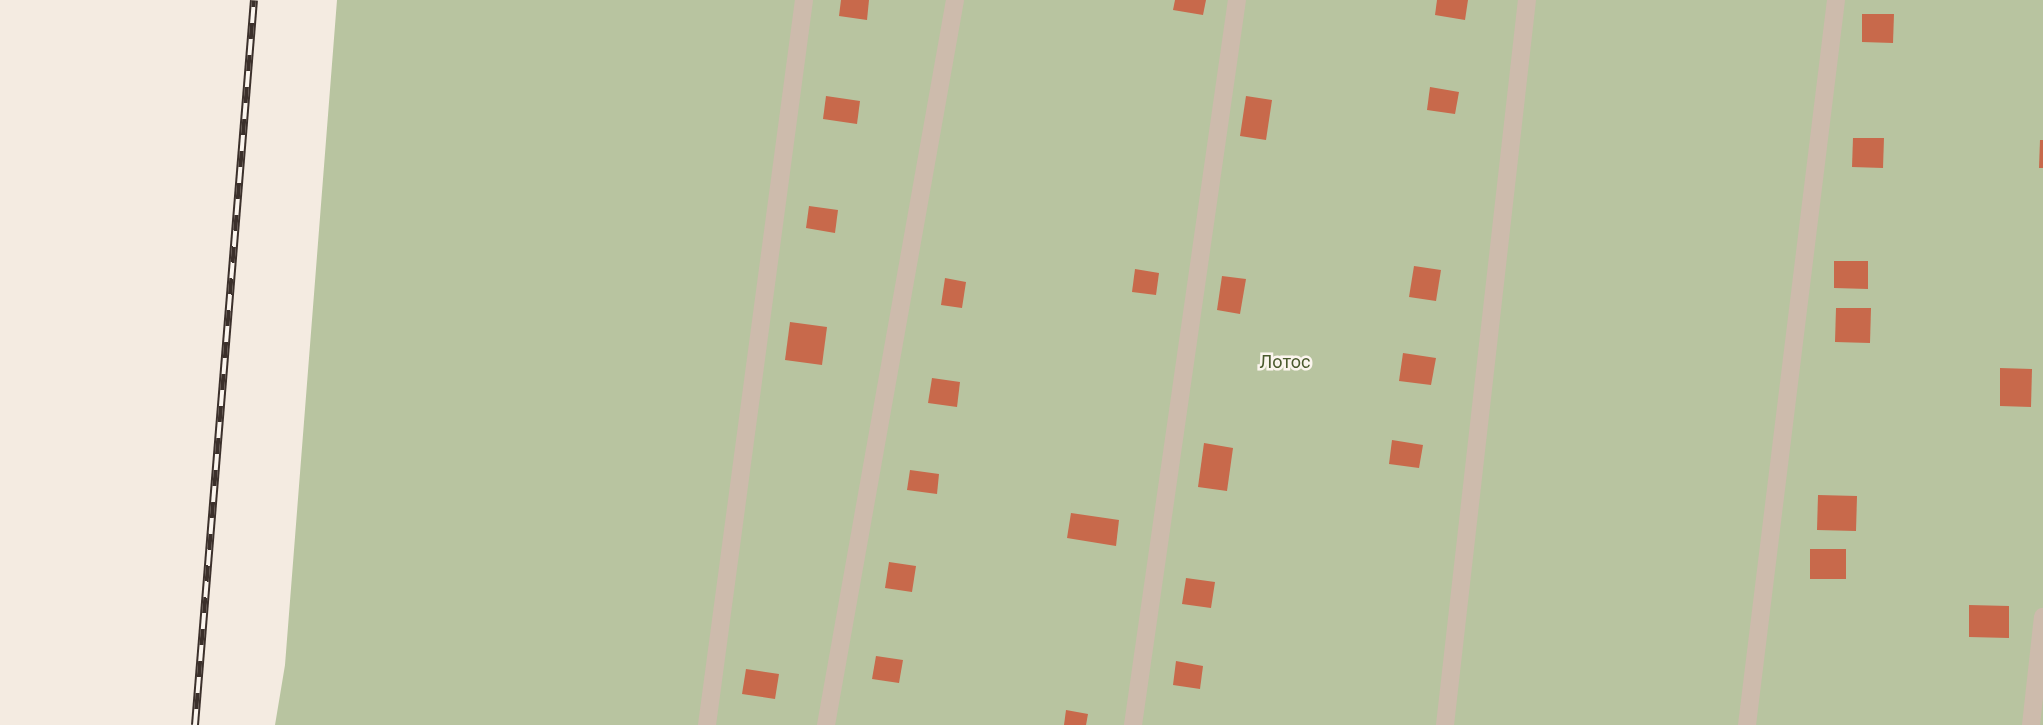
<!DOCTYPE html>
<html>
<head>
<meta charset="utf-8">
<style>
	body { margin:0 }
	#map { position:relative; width:2043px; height:725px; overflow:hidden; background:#f4ebe1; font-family:Roboto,sans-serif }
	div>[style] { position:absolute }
	.green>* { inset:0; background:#b8c4a0 }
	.building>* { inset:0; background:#c8694b }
	.service>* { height:18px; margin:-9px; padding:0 9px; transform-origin:9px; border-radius:9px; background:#cdbbac }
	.rail>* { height:8px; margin-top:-4px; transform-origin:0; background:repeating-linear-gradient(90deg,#fbf5ee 0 16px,#3b302b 0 32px); box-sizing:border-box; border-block:2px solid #3b302b }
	span { translate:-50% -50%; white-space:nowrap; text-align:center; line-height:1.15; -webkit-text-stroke:5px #fbf5ee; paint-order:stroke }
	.park-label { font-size:18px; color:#4a5a2e }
</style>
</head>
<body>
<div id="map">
	<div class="green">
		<div style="clip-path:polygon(337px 0,2043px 0,2043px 725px,275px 725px,285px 665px)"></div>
	</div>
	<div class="building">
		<div style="clip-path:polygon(841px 0,869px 0,867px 20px,839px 16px)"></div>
		<div style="clip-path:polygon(1175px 0,1206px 0,1203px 15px,1173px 10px)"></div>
		<div style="clip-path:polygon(1437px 0,1468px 0,1465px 20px,1435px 15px)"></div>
		<div style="clip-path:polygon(1862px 14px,1894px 14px,1893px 43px,1862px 42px)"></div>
		<div style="clip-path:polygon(1430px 87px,1459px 92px,1455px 114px,1427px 110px)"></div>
		<div style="clip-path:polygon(826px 96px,860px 101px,857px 124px,823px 119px)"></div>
		<div style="clip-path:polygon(1246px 96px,1272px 100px,1266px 140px,1240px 136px)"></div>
		<div style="clip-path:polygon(1853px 138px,1884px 138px,1883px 168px,1852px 167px)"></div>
		<div style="clip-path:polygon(2040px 140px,2043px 140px,2043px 168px,2039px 168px)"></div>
		<div style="clip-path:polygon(809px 206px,838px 210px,835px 233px,806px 228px)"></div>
		<div style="clip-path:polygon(1834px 261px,1868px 261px,1868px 289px,1834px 288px)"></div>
		<div style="clip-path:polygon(1414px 266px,1441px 270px,1436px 301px,1409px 297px)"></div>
		<div style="clip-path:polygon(1135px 269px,1159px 273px,1156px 295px,1132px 292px)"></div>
		<div style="clip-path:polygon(1222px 276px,1246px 279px,1240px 314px,1217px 310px)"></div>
		<div style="clip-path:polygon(945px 278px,966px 282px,962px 308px,941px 305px)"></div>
		<div style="clip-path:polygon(1836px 308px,1871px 308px,1870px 343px,1835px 342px)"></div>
		<div style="clip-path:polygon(790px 322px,827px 327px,822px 365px,785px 360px)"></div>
		<div style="clip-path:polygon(1403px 353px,1436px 358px,1431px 385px,1399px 381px)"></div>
		<div style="clip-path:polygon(2000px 368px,2032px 369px,2031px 407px,2000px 406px)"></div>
		<div style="clip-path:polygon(932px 378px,960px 382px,957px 407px,928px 403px)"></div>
		<div style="clip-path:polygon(1392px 440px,1423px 445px,1419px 468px,1389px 464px)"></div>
		<div style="clip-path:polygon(1204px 443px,1233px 448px,1227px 491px,1198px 487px)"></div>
		<div style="clip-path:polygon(910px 470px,939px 474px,937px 494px,907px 490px)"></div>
		<div style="clip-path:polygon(1818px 495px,1857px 496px,1856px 531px,1817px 530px)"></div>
		<div style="clip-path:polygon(1071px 513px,1119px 520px,1116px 546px,1067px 538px)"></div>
		<div style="clip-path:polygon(1810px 549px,1846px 549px,1846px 579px,1810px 579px)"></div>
		<div style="clip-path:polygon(889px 562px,916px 566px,912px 592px,885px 588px)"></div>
		<div style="clip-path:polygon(1186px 578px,1215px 582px,1211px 608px,1182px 604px)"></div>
		<div style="clip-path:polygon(1969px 605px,2009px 606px,2009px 638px,1969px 637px)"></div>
		<div style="clip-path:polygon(876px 656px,903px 660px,899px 683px,872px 679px)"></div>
		<div style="clip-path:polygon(1176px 661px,1203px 666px,1200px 689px,1173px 685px)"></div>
		<div style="clip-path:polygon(746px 669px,779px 674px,775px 699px,742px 694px)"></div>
		<div style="clip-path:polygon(1066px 710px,1088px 714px,1086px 725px,1064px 725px)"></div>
	</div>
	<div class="service">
		<div style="left:707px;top:725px;width:731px;rotate:-82.38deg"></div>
		<div style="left:826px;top:725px;width:736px;rotate:-79.91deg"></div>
		<div style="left:1133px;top:725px;width:732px;rotate:-81.84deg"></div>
		<div style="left:1445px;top:725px;width:730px;rotate:-83.55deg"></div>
		<div style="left:1747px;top:725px;width:730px;rotate:-83deg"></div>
		<div style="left:2031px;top:725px;width:109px;rotate:-83.7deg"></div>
	</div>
	<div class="rail">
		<div style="left:195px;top:725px;width:727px;rotate:-85.35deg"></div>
	</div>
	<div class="park-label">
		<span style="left:1285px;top:362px">Лотос</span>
	</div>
</div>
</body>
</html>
